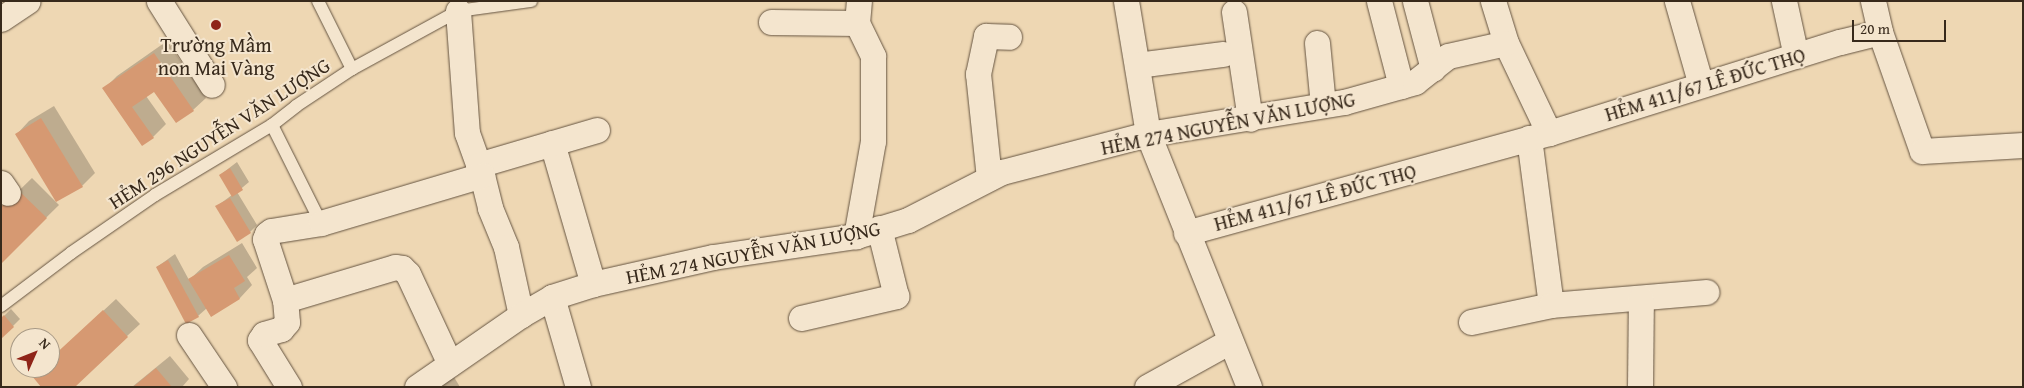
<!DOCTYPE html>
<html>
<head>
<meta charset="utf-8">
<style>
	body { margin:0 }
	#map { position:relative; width:2024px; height:388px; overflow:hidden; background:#eed7b3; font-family:"Gentium Book Plus",serif }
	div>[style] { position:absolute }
	.shadow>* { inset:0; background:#0003 }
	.building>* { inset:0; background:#d69972 }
	.roads { filter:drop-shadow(0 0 1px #655441) drop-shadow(0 0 1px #655441) }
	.service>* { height:12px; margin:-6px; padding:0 6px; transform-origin:6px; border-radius:6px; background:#f4e5ce }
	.minor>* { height:25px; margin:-12.5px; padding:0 12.5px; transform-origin:12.5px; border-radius:12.5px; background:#f4e5ce }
	.dots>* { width:14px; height:14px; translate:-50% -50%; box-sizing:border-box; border:2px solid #f4e5ce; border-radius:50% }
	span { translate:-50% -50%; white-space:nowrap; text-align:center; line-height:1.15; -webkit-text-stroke:4px #f4e5ce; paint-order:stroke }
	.poi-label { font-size:20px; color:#37291b }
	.street-label { font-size:20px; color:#37291b }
	.frame { position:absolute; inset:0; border:2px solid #37291b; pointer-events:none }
	.north { position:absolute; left:10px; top:328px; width:50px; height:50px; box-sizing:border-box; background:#f4e5ce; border:1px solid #a89a86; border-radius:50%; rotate:46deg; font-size:14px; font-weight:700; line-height:20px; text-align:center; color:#37291b }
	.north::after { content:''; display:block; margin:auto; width:18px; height:22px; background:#8f2418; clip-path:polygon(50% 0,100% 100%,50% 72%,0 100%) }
	.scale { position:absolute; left:1852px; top:20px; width:94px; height:22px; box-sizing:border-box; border:2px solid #37291b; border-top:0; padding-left:6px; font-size:15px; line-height:18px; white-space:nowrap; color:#37291b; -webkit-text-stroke:4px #f4e5ce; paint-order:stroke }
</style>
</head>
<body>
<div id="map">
	<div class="shadow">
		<div style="clip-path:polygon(167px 41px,206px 98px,193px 110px,154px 90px,146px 96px,166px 124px,153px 137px,104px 89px,117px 76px)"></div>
		<div style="clip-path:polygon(54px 106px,95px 173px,82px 186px,17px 134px,29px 121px)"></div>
		<div style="clip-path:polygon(237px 162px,249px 182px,237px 192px,257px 225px,250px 232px,217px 206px,232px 195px,220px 175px)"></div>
		<div style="clip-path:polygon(32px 178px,59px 205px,1px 262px,1px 208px)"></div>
		<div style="clip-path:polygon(242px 243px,257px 268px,247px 277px,252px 285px,240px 298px,211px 315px,207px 308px,198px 316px,157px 267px,175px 254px,189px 280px,203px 267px)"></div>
		<div style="clip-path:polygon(116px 299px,140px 324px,127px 336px,73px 387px,42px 368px,50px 368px,50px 360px)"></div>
		<div style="clip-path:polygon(11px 309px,20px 319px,1px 338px,1px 319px)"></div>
		<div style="clip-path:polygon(170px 356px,189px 379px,182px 387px,132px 387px)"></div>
		<div style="clip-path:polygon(454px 377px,460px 387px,439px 387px)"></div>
	</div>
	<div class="building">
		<div style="clip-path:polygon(154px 53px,194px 111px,176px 123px,154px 92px,132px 107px,154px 138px,142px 146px,102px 88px)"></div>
		<div style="clip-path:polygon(41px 118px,83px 187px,56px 202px,15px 134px)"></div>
		<div style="clip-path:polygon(230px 168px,243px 190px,232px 197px,219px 175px)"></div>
		<div style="clip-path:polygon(18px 190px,47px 218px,1px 264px,1px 207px)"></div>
		<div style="clip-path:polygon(230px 198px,251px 233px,237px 242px,215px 206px)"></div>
		<div style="clip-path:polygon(229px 255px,245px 281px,234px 288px,240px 299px,211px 317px,188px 279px)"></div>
		<div style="clip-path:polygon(168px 260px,199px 317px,186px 324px,156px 267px)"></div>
		<div style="clip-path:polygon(103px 310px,128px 337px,75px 387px,41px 387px,32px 376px,41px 368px,50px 368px,50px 359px)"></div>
		<div style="clip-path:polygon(4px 315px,14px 327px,1px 339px,1px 318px)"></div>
		<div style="clip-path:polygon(156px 368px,172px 387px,133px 387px)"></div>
	</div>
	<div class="roads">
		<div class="service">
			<div style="left:318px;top:1px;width:76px;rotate:63.4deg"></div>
			<div style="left:458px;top:11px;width:74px;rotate:-7.8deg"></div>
			<div style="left:272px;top:125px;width:110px;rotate:63.4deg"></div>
			<div style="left:1px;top:306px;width:88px;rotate:-37.1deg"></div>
			<div style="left:71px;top:253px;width:102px;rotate:-34.6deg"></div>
			<div style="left:155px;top:195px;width:136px;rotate:-30.9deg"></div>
			<div style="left:272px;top:125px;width:31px;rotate:-38deg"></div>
			<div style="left:296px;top:106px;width:67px;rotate:-33.5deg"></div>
			<div style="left:352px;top:69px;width:121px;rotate:-28.7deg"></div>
			<div style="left:458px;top:11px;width:2px;rotate:-90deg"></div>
		</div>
		<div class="minor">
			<div style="left:159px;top:1px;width:99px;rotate:57.8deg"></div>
			<div style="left:1126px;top:1px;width:135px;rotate:80.6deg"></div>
			<div style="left:1148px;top:134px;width:272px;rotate:68.2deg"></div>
			<div style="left:1379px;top:1px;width:88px;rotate:75.5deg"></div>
			<div style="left:1415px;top:1px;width:70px;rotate:75.2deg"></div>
			<div style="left:1493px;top:1px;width:44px;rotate:72.8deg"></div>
			<div style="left:1506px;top:43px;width:100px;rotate:64.5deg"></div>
			<div style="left:1677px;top:1px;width:87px;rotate:74.1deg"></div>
			<div style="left:1784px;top:1px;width:56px;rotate:77.7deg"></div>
			<div style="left:1873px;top:1px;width:32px;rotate:77deg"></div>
			<div style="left:1880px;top:32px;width:126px;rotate:70.6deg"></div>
			<div style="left:1922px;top:151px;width:101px;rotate:-3.4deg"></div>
			<div style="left:458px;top:11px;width:122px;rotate:85.8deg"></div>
			<div style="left:467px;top:133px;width:45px;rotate:70.3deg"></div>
			<div style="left:482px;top:175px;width:34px;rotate:76deg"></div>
			<div style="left:490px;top:208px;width:42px;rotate:67.7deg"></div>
			<div style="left:506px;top:247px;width:70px;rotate:77.6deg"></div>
			<div style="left:1234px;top:12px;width:108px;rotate:81.5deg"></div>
			<div style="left:1px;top:19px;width:32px;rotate:-34deg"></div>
			<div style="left:771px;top:22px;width:86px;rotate:0.7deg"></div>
			<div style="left:857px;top:23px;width:37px;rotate:64deg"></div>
			<div style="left:873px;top:56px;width:85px;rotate:90deg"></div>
			<div style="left:873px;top:141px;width:97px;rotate:100.1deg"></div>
			<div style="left:857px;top:23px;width:22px;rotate:-85deg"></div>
			<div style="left:1317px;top:43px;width:62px;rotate:84.5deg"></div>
			<div style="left:1137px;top:65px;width:87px;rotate:-7.3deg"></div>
			<div style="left:1529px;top:138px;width:168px;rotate:82.5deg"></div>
			<div style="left:552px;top:143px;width:147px;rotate:73.8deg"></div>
			<div style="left:478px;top:165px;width:124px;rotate:-16.4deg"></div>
			<div style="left:989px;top:178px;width:105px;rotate:-96deg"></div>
			<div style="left:978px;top:74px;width:39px;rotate:-78deg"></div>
			<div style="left:986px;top:36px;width:23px;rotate:2deg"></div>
			<div style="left:1px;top:183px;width:12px;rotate:55deg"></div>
			<div style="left:1186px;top:233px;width:377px;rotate:-15.4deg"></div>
			<div style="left:1549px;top:133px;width:305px;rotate:-17.4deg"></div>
			<div style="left:1840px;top:42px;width:41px;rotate:-14deg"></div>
			<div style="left:552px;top:297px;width:94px;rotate:73.9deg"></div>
			<div style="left:285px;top:300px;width:115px;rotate:-16.7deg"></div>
			<div style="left:395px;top:267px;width:7px;rotate:8deg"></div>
			<div style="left:402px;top:268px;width:8px;rotate:45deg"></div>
			<div style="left:408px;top:274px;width:99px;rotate:65deg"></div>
			<div style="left:801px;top:318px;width:98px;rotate:-13deg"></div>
			<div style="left:896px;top:296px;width:70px;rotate:-104deg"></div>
			<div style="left:1471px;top:322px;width:82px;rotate:-12deg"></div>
			<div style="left:1551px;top:305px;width:156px;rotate:-4.8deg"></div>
			<div style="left:189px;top:335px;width:63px;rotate:56.1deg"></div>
			<div style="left:289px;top:387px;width:55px;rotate:-121.7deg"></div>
			<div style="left:260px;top:340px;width:7px;rotate:-56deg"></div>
			<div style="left:264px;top:334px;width:18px;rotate:-16deg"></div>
			<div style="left:281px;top:329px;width:9px;rotate:-49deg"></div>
			<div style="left:287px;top:322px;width:22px;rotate:-95deg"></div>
			<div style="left:285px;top:300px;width:64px;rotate:-108.2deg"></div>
			<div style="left:265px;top:239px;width:5px;rotate:-68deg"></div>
			<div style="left:267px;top:234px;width:5px;rotate:-37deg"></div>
			<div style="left:271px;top:231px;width:51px;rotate:-9.1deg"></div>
			<div style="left:321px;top:223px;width:168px;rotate:-16.6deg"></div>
			<div style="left:417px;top:387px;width:126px;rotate:-34.7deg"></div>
			<div style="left:521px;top:315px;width:36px;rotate:-30deg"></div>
			<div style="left:552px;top:297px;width:43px;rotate:-17.6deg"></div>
			<div style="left:593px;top:284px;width:123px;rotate:-12.7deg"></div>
			<div style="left:713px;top:257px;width:145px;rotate:-8.4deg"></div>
			<div style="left:856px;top:236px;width:54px;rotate:-17.1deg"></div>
			<div style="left:908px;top:220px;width:106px;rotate:-27.1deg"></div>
			<div style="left:1002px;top:172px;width:151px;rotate:-14.6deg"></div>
			<div style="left:1148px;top:134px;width:199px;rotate:-9.3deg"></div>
			<div style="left:1344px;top:102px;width:74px;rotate:-15.7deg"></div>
			<div style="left:1415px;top:82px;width:42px;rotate:-38.2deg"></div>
			<div style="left:1448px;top:56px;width:59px;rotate:-12.6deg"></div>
			<div style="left:1147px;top:387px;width:95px;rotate:-29deg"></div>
			<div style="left:1640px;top:387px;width:89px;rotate:-89.4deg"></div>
		</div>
	</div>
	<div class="dots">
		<div style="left:216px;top:25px;background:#8f2418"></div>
	</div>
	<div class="poi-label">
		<span style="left:216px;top:56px">Trường Mầm<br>non Mai Vàng</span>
	</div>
	<div class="street-label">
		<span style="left:1705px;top:84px;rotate:-17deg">HẺM 411/67 LÊ ĐỨC THỌ</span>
		<span style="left:1228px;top:123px;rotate:-11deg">HẺM 274 NGUYỄN VĂN LƯỢNG</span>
		<span style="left:219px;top:133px;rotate:-33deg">HẺM 296 NGUYỄN VĂN LƯỢNG</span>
		<span style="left:1315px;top:197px;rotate:-15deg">HẺM 411/67 LÊ ĐỨC THỌ</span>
		<span style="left:753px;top:252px;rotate:-11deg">HẺM 274 NGUYỄN VĂN LƯỢNG</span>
	</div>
	<div class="frame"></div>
	<div class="north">N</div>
	<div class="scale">20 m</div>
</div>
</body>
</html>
